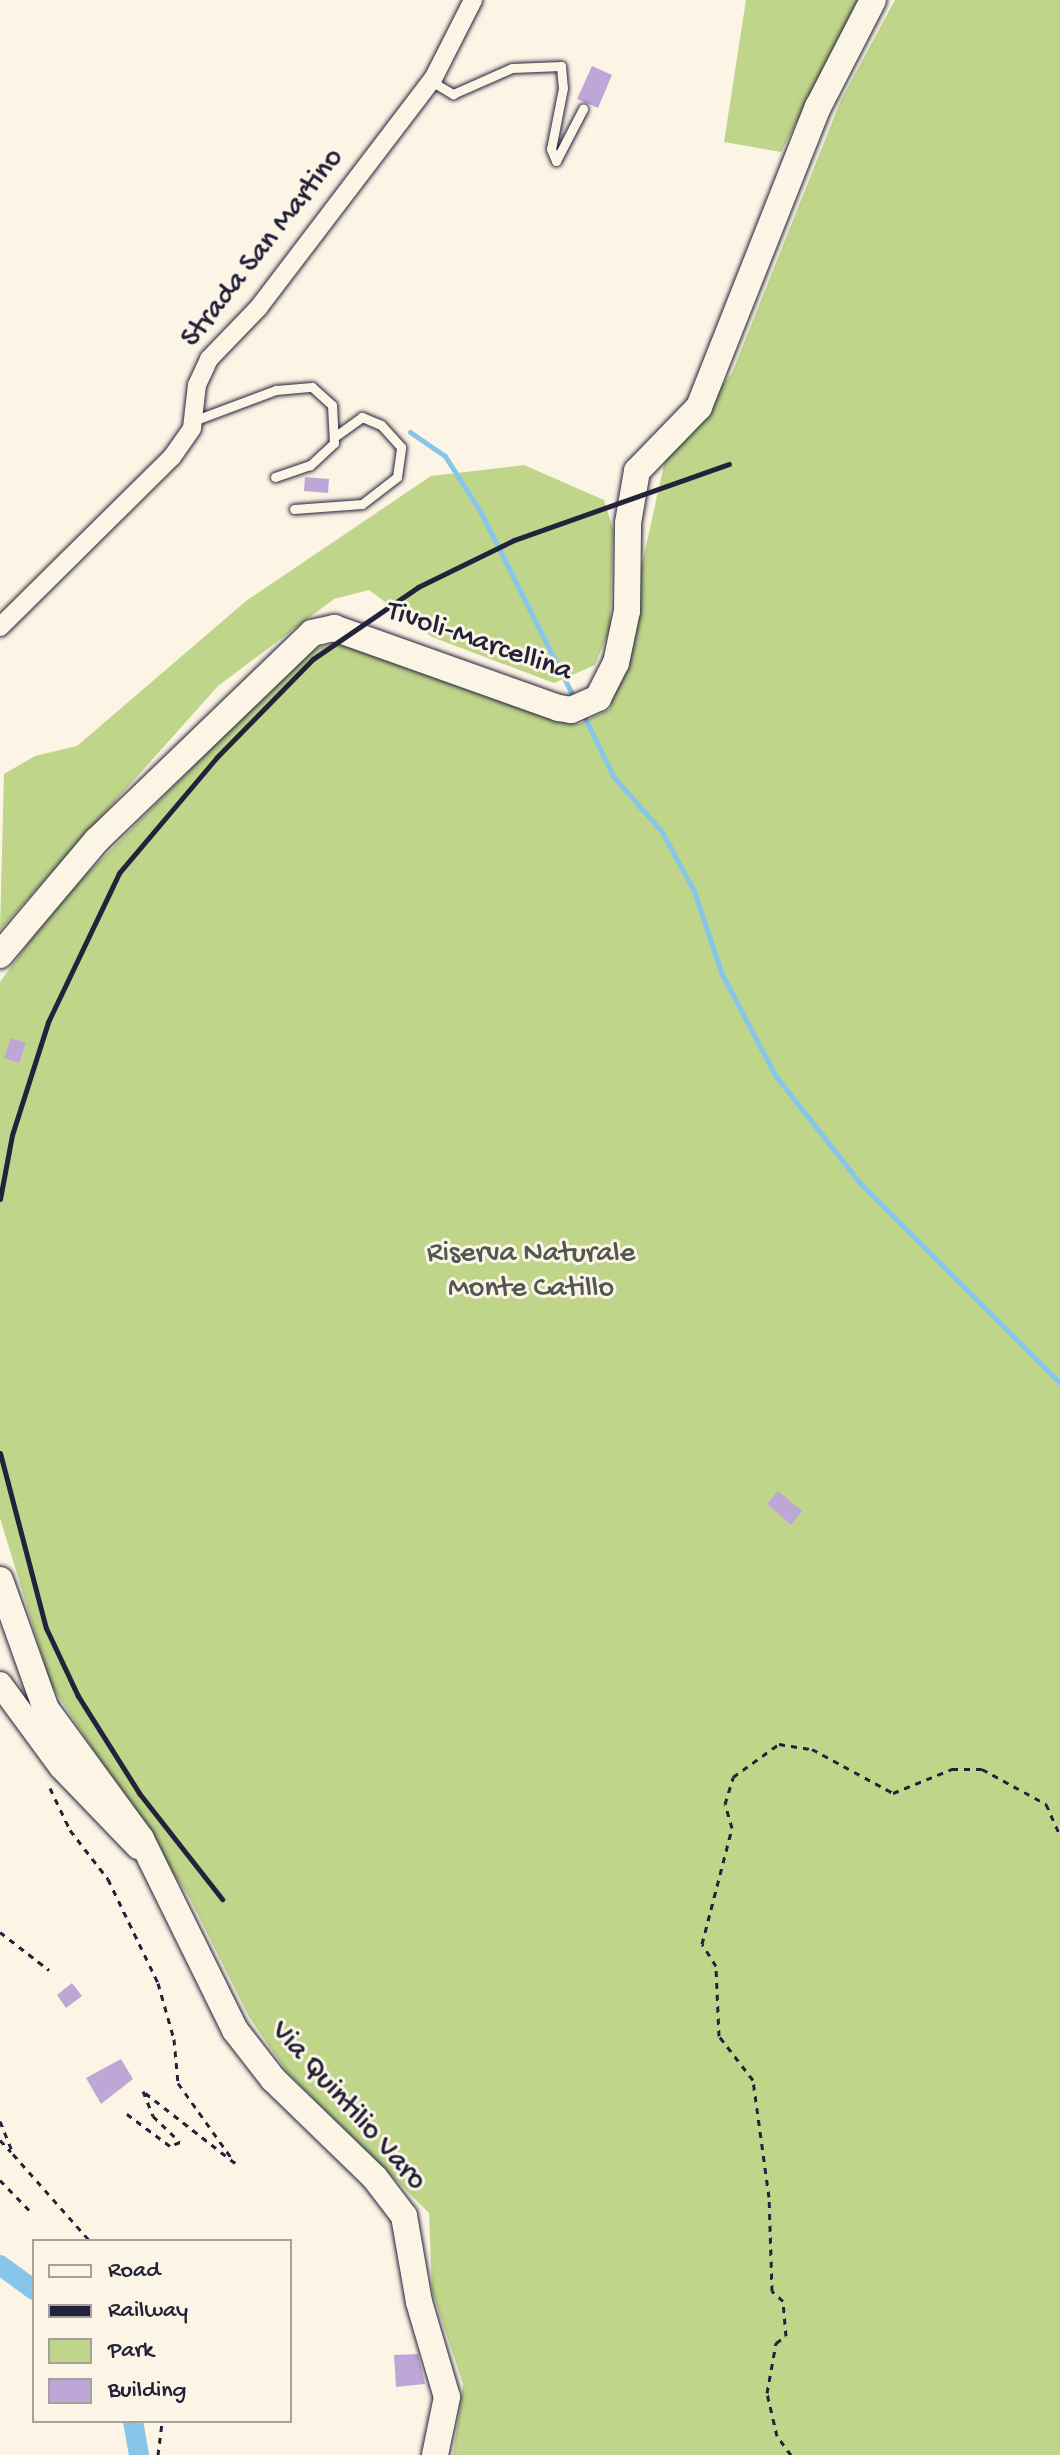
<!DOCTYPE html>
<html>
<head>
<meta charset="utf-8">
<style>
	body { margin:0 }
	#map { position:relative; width:1060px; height:2455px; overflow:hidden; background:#fcf5e5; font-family:"Gochi Hand",sans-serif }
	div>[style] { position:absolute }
	.green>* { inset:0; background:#bfd58a }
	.stream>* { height:5px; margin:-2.5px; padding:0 2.5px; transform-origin:2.5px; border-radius:2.5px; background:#87c6e8 }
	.canal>* { height:20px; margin:-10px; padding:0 10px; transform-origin:10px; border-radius:10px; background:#87c6e8 }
	.building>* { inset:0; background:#bea7d6 }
	.path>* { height:3px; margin-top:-1.5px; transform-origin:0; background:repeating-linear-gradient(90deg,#22223b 0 6px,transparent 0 12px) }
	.roads { filter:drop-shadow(0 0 2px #22223b) drop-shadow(0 0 2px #22223b) }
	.service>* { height:9px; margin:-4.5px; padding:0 4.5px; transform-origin:4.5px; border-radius:4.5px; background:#fcf5e5 }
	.minor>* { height:18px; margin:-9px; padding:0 9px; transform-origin:9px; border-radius:9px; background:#fcf5e5 }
	.tertiary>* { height:24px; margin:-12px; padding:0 12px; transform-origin:12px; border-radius:12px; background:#fcf5e5 }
	.secondary>* { height:26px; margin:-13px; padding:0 13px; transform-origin:13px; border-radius:13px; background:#fcf5e5 }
	.rail>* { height:5px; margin:-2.5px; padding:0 2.5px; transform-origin:2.5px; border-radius:2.5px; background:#22223b }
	span { translate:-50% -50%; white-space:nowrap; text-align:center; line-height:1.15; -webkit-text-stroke:6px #fcf5e5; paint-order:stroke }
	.street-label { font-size:30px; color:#22223b }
	.park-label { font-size:30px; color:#515853 }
	.legend { position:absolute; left:32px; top:2239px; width:260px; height:184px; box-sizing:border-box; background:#fcf5e5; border:2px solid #a5a1a1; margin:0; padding:10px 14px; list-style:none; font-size:24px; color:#22223b }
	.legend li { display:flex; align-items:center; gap:16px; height:40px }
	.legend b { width:40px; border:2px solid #a5a1a1 }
</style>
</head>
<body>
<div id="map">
	<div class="green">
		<div style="clip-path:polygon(746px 0,859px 0,781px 152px,724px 142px)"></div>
		<div style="clip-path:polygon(895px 0,1060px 0,1060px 2455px,453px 2455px,463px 2384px,432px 2291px,429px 2213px,287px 2072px,249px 2017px,189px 1897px,51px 1685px,0 1518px,0 982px,57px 904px,308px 651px,336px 643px,476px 687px,559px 722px,579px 724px,610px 709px,665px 460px,732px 373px,841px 100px)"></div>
		<div style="clip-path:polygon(524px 465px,604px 500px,613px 529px,610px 628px,595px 665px,554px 683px,432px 637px,369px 590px,334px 599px,218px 686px,0 930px,4px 774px,35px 756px,77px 746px,246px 601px,431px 476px)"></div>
	</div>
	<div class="stream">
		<div style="left:410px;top:432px;width:42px;rotate:34.4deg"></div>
		<div style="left:445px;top:456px;width:65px;rotate:57.5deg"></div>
		<div style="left:480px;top:511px;width:203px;rotate:63.3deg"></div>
		<div style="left:584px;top:716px;width:67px;rotate:64.2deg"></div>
		<div style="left:613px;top:776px;width:74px;rotate:48.8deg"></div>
		<div style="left:662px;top:832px;width:67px;rotate:61.5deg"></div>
		<div style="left:694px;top:891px;width:88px;rotate:71.4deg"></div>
		<div style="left:722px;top:974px;width:114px;rotate:62.3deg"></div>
		<div style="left:775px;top:1075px;width:137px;rotate:51.8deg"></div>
		<div style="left:860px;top:1183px;width:283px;rotate:45deg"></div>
	</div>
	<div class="canal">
		<div style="left:0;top:2265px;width:42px;rotate:36.3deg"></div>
		<div style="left:133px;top:2421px;width:35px;rotate:80deg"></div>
	</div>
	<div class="building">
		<div style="clip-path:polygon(592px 66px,612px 75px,598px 108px,577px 99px)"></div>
		<div style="clip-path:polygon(305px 477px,329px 479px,328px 493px,304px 491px)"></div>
		<div style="clip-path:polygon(11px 1038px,26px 1043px,19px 1063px,4px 1058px)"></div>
		<div style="clip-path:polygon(778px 1491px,802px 1511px,791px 1525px,767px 1504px)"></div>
		<div style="clip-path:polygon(72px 1983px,82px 1996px,66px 2008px,57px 1995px)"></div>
		<div style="clip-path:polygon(121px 2059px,133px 2079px,101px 2104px,86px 2078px)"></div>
		<div style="clip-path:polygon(418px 2354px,425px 2384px,396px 2387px,394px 2355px)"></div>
	</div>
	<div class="path">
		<div style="left:50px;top:1788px;width:47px;rotate:64.5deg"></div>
		<div style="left:70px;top:1830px;width:62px;rotate:52.2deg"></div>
		<div style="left:108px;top:1879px;width:115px;rotate:64.3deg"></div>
		<div style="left:158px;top:1983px;width:58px;rotate:74.1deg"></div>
		<div style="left:174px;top:2039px;width:44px;rotate:84.8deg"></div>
		<div style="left:178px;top:2083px;width:98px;rotate:54.5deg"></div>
		<div style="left:235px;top:2163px;width:117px;rotate:-142deg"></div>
		<div style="left:143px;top:2091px;width:27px;rotate:68deg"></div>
		<div style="left:153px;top:2116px;width:37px;rotate:44deg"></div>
		<div style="left:180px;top:2142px;width:11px;rotate:158deg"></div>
		<div style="left:170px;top:2146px;width:54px;rotate:-143.3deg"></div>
		<div style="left:0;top:1932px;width:62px;rotate:37.8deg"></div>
		<div style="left:0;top:2121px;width:35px;rotate:68deg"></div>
		<div style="left:13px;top:2154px;width:116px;rotate:48.5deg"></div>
		<div style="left:0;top:2140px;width:16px;rotate:47deg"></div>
		<div style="left:0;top:2180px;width:47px;rotate:45.9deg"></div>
		<div style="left:158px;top:2455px;width:34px;rotate:-83deg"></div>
		<div style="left:791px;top:2455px;width:24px;rotate:-126deg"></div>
		<div style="left:777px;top:2436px;width:44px;rotate:-103.1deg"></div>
		<div style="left:767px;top:2393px;width:51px;rotate:-79.8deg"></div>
		<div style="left:776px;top:2343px;width:12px;rotate:-35deg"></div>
		<div style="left:786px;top:2336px;width:35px;rotate:-95deg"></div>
		<div style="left:783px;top:2301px;width:15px;rotate:-138deg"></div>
		<div style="left:772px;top:2291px;width:94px;rotate:-91.8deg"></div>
		<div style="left:769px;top:2197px;width:118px;rotate:-97.8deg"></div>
		<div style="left:753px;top:2080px;width:56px;rotate:-127.7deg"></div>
		<div style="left:719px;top:2036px;width:70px;rotate:-92.5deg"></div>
		<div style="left:716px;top:1966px;width:26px;rotate:-122deg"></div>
		<div style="left:702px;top:1944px;width:120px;rotate:-75.5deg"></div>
		<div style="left:732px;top:1828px;width:25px;rotate:-106deg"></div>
		<div style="left:725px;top:1804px;width:28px;rotate:-73deg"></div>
		<div style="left:733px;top:1777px;width:57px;rotate:-35.7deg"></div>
		<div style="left:779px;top:1744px;width:33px;rotate:9deg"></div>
		<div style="left:812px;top:1749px;width:92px;rotate:28.5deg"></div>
		<div style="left:893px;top:1793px;width:64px;rotate:-22.1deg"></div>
		<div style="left:952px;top:1769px;width:30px"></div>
		<div style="left:982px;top:1769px;width:73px;rotate:28.7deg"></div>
		<div style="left:1046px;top:1804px;width:35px;rotate:66deg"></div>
	</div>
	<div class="roads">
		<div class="service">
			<div style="left:431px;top:81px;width:26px;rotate:31deg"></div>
			<div style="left:453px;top:94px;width:64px;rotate:-23.8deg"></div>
			<div style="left:512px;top:68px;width:49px;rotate:-2.3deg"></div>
			<div style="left:561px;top:66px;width:22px;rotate:85deg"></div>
			<div style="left:563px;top:88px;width:62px;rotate:101.1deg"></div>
			<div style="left:551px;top:149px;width:13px;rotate:67deg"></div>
			<div style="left:556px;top:161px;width:59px;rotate:-62.6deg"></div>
			<div style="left:193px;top:421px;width:89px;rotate:-20.5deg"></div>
			<div style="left:276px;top:390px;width:36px;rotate:-5deg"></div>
			<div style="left:312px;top:387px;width:27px;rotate:42deg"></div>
			<div style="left:332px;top:405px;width:38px;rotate:87deg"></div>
			<div style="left:334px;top:443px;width:33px;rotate:137deg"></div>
			<div style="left:310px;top:465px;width:37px;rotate:161deg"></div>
			<div style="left:294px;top:509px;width:68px;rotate:-4.2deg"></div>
			<div style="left:362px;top:504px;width:44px;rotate:-37.6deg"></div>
			<div style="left:397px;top:477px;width:30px;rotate:-82deg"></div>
			<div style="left:401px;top:447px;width:30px;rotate:-132deg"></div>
			<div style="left:381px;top:425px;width:21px;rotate:-157deg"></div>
			<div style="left:362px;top:417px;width:31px;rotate:144deg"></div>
		</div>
		<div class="minor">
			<div style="left:0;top:627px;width:242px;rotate:-44.7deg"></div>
			<div style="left:172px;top:457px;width:35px;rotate:-55deg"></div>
			<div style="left:192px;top:428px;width:43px;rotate:-83.4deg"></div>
			<div style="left:197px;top:385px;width:29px;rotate:-65deg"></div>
			<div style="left:209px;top:359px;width:72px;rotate:-46.1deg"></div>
			<div style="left:259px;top:307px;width:287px;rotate:-52.7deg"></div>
			<div style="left:433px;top:79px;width:89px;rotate:-63.1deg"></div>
		</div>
		<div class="tertiary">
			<div style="left:0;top:1684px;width:103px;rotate:53.7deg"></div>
			<div style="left:61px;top:1767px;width:111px;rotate:46.1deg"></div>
		</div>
		<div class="secondary">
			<div style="left:0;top:955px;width:149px;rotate:-49.9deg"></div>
			<div style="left:96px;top:841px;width:300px;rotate:-43.9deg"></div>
			<div style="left:312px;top:633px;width:23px;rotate:-13deg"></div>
			<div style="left:334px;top:628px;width:239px;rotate:19.6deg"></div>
			<div style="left:559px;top:708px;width:12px;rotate:9deg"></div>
			<div style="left:571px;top:710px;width:30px;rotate:-24deg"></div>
			<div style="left:598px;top:698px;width:39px;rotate:-63deg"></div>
			<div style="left:616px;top:663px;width:53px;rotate:-78.1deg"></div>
			<div style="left:627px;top:611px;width:88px;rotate:-89.3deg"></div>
			<div style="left:628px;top:523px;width:53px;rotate:-80.2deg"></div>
			<div style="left:637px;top:471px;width:89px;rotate:-45.9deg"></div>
			<div style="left:699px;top:407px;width:323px;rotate:-68.4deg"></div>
			<div style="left:818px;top:107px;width:120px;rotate:-62.8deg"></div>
			<div style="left:0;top:1580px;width:137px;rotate:70.4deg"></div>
			<div style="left:46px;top:1709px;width:161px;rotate:53.8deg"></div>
			<div style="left:141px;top:1839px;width:213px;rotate:63.8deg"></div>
			<div style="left:235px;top:2030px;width:62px;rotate:52.2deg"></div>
			<div style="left:273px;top:2079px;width:142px;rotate:44.1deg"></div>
			<div style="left:375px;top:2178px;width:48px;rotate:52.7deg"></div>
			<div style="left:404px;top:2216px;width:87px;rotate:80.1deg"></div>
			<div style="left:419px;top:2302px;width:99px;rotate:73.6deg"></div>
			<div style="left:447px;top:2397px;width:59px;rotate:101.7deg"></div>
		</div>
	</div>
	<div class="rail">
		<div style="left:0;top:1199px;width:65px;rotate:-79.4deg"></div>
		<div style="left:12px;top:1135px;width:119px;rotate:-72.3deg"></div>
		<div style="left:48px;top:1022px;width:165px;rotate:-64.5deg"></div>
		<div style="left:119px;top:873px;width:152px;rotate:-49.8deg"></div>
		<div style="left:217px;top:757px;width:137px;rotate:-45.6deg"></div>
		<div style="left:313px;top:659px;width:127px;rotate:-34.4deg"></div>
		<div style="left:418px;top:587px;width:107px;rotate:-26.1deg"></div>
		<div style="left:514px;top:540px;width:228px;rotate:-19.5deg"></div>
		<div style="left:0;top:1453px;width:181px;rotate:75.3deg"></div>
		<div style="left:46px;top:1628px;width:75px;rotate:64.8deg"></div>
		<div style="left:78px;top:1696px;width:115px;rotate:57.8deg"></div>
		<div style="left:139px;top:1793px;width:135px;rotate:51.9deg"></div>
	</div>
	<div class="street-label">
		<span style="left:264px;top:249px;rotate:-52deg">Strada San Martino</span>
		<span style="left:479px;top:643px;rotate:19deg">Tivoli-Marcellina</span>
		<span style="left:347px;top:2107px;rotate:48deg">Via Quintilio Varo</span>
	</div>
	<div class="park-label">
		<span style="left:531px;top:1272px">Riserva Naturale<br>Monte Catillo</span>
	</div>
	<ul class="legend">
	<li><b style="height:10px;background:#fcf5e5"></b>Road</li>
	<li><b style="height:10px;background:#22223b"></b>Railway</li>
	<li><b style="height:22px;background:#bfd58a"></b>Park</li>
	<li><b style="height:22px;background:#bea7d6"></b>Building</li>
	</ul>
</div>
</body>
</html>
